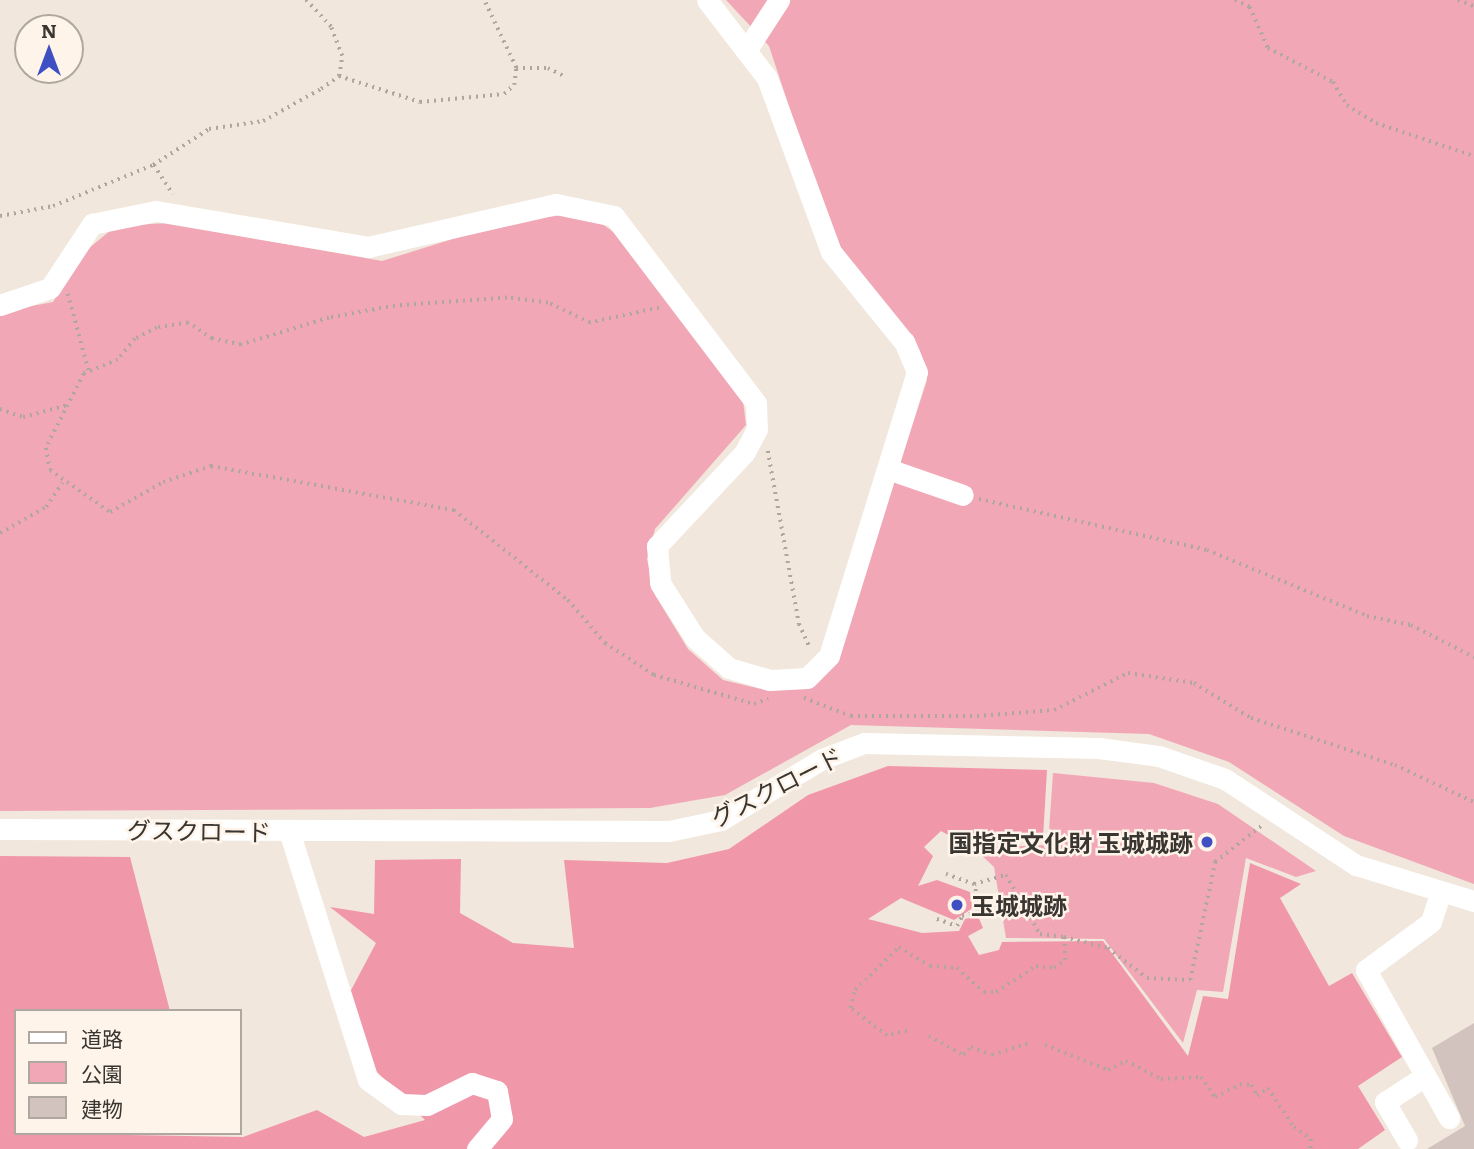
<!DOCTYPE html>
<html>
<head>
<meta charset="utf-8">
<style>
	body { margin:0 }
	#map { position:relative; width:1474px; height:1149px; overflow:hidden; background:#f1e7dc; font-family:Literata,"Noto Sans JP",serif }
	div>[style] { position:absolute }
	.green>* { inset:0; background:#f1a7b6 }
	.forest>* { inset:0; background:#f197aa }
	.building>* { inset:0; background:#d2c3bf }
	.path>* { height:3.5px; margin-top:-1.75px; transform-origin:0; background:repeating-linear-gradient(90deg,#afa79f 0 2px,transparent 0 7px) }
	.minor>* { height:21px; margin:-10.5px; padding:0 10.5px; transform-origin:10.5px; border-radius:10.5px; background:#fff }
	.dots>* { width:19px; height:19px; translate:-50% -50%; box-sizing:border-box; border:4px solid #fef4ea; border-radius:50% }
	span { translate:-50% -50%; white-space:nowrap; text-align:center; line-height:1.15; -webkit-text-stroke:5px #fef4ea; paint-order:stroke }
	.street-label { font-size:24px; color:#393531 }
	.poi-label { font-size:24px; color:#393531; font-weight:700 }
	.right { translate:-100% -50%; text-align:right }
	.left { translate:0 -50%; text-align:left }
	.legend { position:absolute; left:14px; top:1009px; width:228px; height:126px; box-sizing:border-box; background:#fef4ea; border:2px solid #afa8a0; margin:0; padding:9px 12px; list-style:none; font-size:21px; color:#393531 }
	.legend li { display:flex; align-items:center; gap:14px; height:35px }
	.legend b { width:35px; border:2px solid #afa8a0 }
	.north { position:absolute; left:14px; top:14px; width:70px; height:70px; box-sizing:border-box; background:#fef4ea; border:2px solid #afa8a0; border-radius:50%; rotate:0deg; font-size:19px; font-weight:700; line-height:28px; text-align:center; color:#393531 }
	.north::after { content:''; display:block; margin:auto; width:24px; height:32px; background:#3d4fc2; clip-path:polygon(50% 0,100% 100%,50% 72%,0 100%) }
</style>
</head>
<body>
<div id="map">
	<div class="green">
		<div style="clip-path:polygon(726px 0,1474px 0,1474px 884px,1344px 836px,1229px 762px,1149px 734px,851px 725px,725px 795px,650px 808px,0 811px,0 312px,53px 302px,83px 253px,116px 226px,168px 223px,382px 261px,514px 220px,587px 213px,619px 236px,742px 392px,746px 425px,655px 529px,647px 559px,655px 595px,688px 649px,723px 680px,769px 691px,814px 683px,838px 655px,927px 380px,920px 351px,832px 236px,769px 46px)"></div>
		<div style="clip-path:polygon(1053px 773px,1154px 783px,1218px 804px,1316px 871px,1296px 877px,1246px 858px,1223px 992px,1197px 990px,1183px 1043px,1104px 939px,1006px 938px,994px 867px,974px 848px,1048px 845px)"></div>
	</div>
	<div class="forest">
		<div style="clip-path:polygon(888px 766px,1047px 770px,1043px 838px,966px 845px,941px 831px,924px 847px,933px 856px,918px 886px,937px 880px,970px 892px,973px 908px,954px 920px,901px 898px,868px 919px,922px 933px,959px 931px,965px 919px,978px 916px,983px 928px,968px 936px,979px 955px,999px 950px,1002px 942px,1103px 941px,1188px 1056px,1203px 996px,1228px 999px,1250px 863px,1301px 884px,1280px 898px,1329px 986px,1352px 973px,1402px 1057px,1358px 1086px,1385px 1130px,1358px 1149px,0 1149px,0 856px,130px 857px,170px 1011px,16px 1011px,16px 1133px,243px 1137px,317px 1110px,364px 1137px,425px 1120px,373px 1068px,349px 994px,376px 943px,330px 907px,374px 914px,375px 860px,461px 859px,460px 913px,513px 943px,574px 948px,564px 860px,667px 863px,729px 849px,808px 795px)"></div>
	</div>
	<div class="building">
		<div style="clip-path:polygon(1474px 1023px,1474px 1149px,1427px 1149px,1465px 1126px,1432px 1048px)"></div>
	</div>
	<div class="path">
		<div style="left:1235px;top:0;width:17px;rotate:25deg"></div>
		<div style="left:1250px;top:7px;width:45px;rotate:66.3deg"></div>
		<div style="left:1268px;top:48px;width:73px;rotate:27.6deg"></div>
		<div style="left:1333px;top:82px;width:27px;rotate:59deg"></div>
		<div style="left:1347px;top:105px;width:34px;rotate:32deg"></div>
		<div style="left:1376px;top:123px;width:103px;rotate:18.6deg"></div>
		<div style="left:1458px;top:0;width:17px;rotate:21deg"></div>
		<div style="left:516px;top:68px;width:32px"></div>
		<div style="left:548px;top:68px;width:20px;rotate:27deg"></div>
		<div style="left:339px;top:76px;width:85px;rotate:17.8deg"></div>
		<div style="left:420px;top:102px;width:84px;rotate:-5.4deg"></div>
		<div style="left:504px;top:94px;width:13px;rotate:-42deg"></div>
		<div style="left:514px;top:85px;width:17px;rotate:-83deg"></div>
		<div style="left:516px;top:68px;width:75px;rotate:-115.2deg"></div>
		<div style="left:154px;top:165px;width:35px;rotate:57deg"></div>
		<div style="left:0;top:216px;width:54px;rotate:-10.7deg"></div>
		<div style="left:53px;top:206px;width:108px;rotate:-22.3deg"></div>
		<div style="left:153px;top:165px;width:67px;rotate:-32.7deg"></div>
		<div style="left:209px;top:129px;width:55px;rotate:-8.4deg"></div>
		<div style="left:263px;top:121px;width:66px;rotate:-28.9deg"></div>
		<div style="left:321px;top:89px;width:22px;rotate:-36deg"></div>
		<div style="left:339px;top:76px;width:20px;rotate:-81deg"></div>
		<div style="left:342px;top:56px;width:31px;rotate:-111deg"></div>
		<div style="left:331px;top:27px;width:37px;rotate:-133deg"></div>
		<div style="left:68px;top:294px;width:81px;rotate:74.9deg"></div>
		<div style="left:659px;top:308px;width:71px;rotate:167.7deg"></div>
		<div style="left:590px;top:323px;width:47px;rotate:-154.5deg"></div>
		<div style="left:548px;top:303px;width:41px;rotate:-173deg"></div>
		<div style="left:507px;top:298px;width:112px;rotate:175.9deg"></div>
		<div style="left:395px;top:306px;width:67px;rotate:169.7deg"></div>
		<div style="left:329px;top:318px;width:92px;rotate:162.9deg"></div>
		<div style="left:241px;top:345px;width:30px;rotate:-168deg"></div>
		<div style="left:212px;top:339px;width:29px;rotate:-146deg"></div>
		<div style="left:188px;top:323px;width:31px;rotate:171deg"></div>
		<div style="left:157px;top:328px;width:25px;rotate:153deg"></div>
		<div style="left:135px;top:339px;width:27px;rotate:129deg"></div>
		<div style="left:118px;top:360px;width:37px;rotate:158deg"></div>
		<div style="left:84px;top:374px;width:83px;rotate:117.2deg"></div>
		<div style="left:46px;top:448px;width:22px;rotate:80deg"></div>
		<div style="left:50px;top:470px;width:73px;rotate:35deg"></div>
		<div style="left:110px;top:512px;width:61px;rotate:-29.5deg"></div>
		<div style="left:163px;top:482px;width:51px;rotate:-18.4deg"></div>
		<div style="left:211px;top:466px;width:247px;rotate:10.3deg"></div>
		<div style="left:454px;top:510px;width:145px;rotate:38.3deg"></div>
		<div style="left:568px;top:600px;width:57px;rotate:49.3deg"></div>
		<div style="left:605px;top:643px;width:59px;rotate:33.1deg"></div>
		<div style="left:654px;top:675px;width:104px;rotate:16.2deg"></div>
		<div style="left:754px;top:704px;width:15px;rotate:-20deg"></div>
		<div style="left:0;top:409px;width:24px;rotate:19deg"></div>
		<div style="left:23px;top:417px;width:47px;rotate:-14.9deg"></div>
		<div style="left:768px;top:451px;width:176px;rotate:79.8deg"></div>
		<div style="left:799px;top:624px;width:26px;rotate:65deg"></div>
		<div style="left:979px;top:499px;width:234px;rotate:12.6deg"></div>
		<div style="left:1207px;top:550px;width:173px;rotate:22.4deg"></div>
		<div style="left:1367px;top:616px;width:45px;rotate:11.6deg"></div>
		<div style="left:1411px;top:625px;width:71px;rotate:26.9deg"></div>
		<div style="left:0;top:533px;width:53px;rotate:-29.5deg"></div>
		<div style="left:46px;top:507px;width:29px;rotate:-56deg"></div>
		<div style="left:804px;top:698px;width:50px;rotate:21deg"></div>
		<div style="left:851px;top:716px;width:126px"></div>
		<div style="left:977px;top:716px;width:77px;rotate:-4.5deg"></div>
		<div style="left:1054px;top:710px;width:83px;rotate:-26.6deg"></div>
		<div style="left:1128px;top:673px;width:67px;rotate:8.6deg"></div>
		<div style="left:1194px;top:683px;width:67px;rotate:31.6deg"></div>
		<div style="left:1251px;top:718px;width:151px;rotate:18.1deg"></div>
		<div style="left:1395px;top:765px;width:87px;rotate:25.1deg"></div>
		<div style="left:946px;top:874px;width:30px;rotate:20deg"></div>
		<div style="left:937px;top:919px;width:21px;rotate:19deg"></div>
		<div style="left:957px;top:926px;width:11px;rotate:-63deg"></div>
		<div style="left:962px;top:916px;width:18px;rotate:-13deg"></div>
		<div style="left:980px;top:912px;width:29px;rotate:-102deg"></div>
		<div style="left:974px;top:884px;width:33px;rotate:-16deg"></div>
		<div style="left:1006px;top:875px;width:68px;rotate:60deg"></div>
		<div style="left:1040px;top:934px;width:24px;rotate:7deg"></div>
		<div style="left:907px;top:1031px;width:21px;rotate:166deg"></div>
		<div style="left:887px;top:1036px;width:46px;rotate:-142.9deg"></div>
		<div style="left:850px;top:1008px;width:19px;rotate:-74deg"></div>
		<div style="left:855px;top:990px;width:62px;rotate:-44.3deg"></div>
		<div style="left:899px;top:947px;width:36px;rotate:32deg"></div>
		<div style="left:930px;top:966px;width:27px;rotate:4deg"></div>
		<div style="left:957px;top:968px;width:36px;rotate:42deg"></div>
		<div style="left:984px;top:992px;width:12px"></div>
		<div style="left:996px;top:992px;width:48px;rotate:-33deg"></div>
		<div style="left:1036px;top:966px;width:18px;rotate:6deg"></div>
		<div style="left:1054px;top:968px;width:14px;rotate:-36deg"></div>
		<div style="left:1065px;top:960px;width:23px;rotate:-92deg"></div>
		<div style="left:1064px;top:937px;width:45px;rotate:14deg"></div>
		<div style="left:1108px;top:948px;width:49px;rotate:37.6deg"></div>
		<div style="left:1147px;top:978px;width:43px;rotate:2.7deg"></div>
		<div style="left:1190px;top:980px;width:121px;rotate:-78deg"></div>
		<div style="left:1215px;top:862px;width:58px;rotate:-38deg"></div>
		<div style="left:929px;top:1036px;width:39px;rotate:29deg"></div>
		<div style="left:963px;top:1055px;width:11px;rotate:-45deg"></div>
		<div style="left:971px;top:1047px;width:22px;rotate:21deg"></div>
		<div style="left:992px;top:1055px;width:39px;rotate:-18deg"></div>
		<div style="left:1045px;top:1045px;width:68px;rotate:21.6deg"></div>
		<div style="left:1108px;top:1070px;width:20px;rotate:-27deg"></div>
		<div style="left:1126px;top:1061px;width:39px;rotate:27deg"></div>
		<div style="left:1161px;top:1079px;width:40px;rotate:-2.9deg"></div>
		<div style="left:1201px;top:1077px;width:24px;rotate:55deg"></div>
		<div style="left:1215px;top:1097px;width:28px;rotate:-27deg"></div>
		<div style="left:1240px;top:1084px;width:12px;rotate:5deg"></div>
		<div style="left:1252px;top:1085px;width:12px;rotate:66deg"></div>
		<div style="left:1257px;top:1096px;width:14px;rotate:-36deg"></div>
		<div style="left:1268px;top:1088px;width:47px;rotate:56.3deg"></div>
		<div style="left:1294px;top:1127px;width:21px;rotate:35deg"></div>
		<div style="left:1311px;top:1139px;width:10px;rotate:90deg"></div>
	</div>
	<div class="minor">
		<div style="left:746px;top:51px;width:61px;rotate:-57.1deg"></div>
		<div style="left:0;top:305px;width:53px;rotate:-18.8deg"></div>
		<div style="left:50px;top:288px;width:77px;rotate:-56.7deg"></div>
		<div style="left:92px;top:224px;width:65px;rotate:-11.5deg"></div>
		<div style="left:156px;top:211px;width:215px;rotate:9.6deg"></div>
		<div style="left:368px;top:247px;width:193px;rotate:-12.9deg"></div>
		<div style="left:556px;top:204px;width:59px;rotate:11.7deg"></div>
		<div style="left:614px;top:216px;width:235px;rotate:52.8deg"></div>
		<div style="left:756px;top:403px;width:26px;rotate:88deg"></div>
		<div style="left:757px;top:429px;width:26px;rotate:118deg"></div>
		<div style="left:745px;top:452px;width:129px;rotate:133.1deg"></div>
		<div style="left:657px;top:546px;width:37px;rotate:85deg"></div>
		<div style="left:660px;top:583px;width:65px;rotate:57.5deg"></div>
		<div style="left:695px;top:638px;width:45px;rotate:41.4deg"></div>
		<div style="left:729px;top:668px;width:43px;rotate:16.3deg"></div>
		<div style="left:770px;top:680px;width:37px;rotate:-3deg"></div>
		<div style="left:807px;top:678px;width:31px;rotate:-45deg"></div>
		<div style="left:829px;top:656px;width:297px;rotate:-72.8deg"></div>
		<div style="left:917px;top:372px;width:33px;rotate:-113deg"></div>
		<div style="left:904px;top:342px;width:116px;rotate:-129deg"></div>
		<div style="left:831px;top:252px;width:185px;rotate:-110.2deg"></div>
		<div style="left:767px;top:78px;width:98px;rotate:-127.6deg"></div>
		<div style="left:888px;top:469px;width:79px;rotate:19.1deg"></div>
		<div style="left:0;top:829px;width:669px;rotate:0.17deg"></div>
		<div style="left:669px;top:831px;width:53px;rotate:-11.9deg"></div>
		<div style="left:721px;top:820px;width:118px;rotate:-31.1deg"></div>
		<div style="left:822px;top:759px;width:45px;rotate:-20.9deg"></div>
		<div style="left:864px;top:743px;width:235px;rotate:1.2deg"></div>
		<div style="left:1099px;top:748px;width:61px;rotate:7.6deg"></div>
		<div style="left:1159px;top:756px;width:70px;rotate:19.2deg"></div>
		<div style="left:1225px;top:779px;width:157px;rotate:33.3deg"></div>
		<div style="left:1356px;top:865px;width:123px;rotate:17deg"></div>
		<div style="left:289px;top:831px;width:261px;rotate:72.4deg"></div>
		<div style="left:368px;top:1080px;width:41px;rotate:36deg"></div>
		<div style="left:401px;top:1104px;width:26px;rotate:2deg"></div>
		<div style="left:427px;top:1105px;width:50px;rotate:-26.1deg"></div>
		<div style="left:472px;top:1083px;width:26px;rotate:18deg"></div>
		<div style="left:497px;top:1091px;width:28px;rotate:80deg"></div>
		<div style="left:502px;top:1119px;width:39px;rotate:130deg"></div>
		<div style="left:1440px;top:894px;width:29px;rotate:108deg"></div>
		<div style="left:1431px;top:922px;width:81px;rotate:143.6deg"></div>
		<div style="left:1366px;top:970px;width:170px;rotate:60.7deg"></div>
		<div style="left:1407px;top:1140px;width:44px;rotate:-120.1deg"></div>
		<div style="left:1385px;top:1102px;width:48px;rotate:-33deg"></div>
	</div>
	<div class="dots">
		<div style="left:1207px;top:842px;background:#3d4fc2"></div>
		<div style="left:957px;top:905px;background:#3d4fc2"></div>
	</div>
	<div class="street-label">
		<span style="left:776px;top:786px;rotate:-27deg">グスクロード</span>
		<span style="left:199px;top:830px;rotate:1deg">グスクロード</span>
	</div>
	<div class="poi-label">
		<span class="right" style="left:1193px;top:842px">国指定文化財 玉城城跡</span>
		<span class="left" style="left:971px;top:905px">玉城城跡</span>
	</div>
	<ul class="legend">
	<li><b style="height:9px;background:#fff"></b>道路</li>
	<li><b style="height:19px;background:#f1a7b6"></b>公園</li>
	<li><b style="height:19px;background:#d2c3bf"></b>建物</li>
	</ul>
	<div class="north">N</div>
</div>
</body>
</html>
